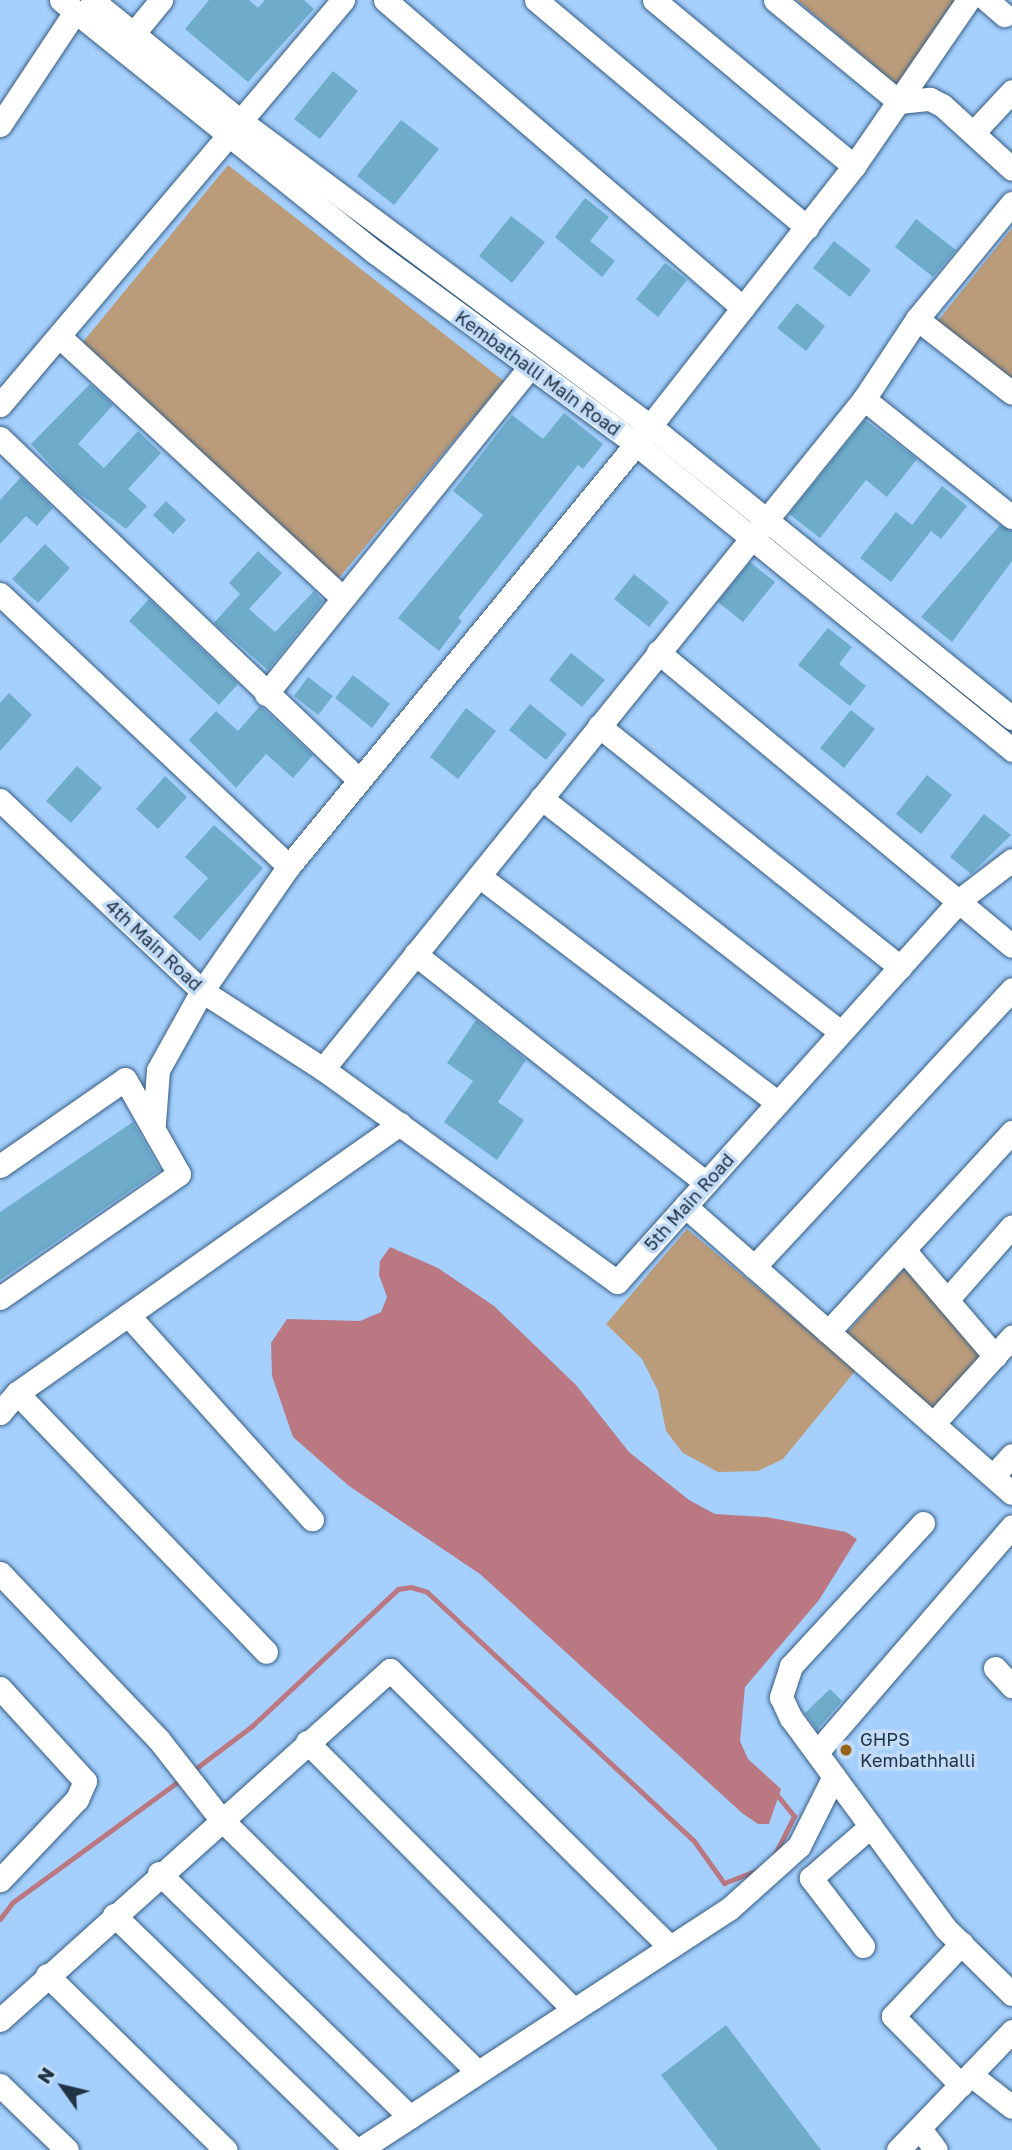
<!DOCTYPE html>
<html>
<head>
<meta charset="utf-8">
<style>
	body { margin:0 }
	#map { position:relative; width:1012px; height:2150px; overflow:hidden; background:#a5d0fd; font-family:"Golos Text",sans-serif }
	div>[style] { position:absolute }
	.green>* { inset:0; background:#ba9c7b }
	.water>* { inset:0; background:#ba7882 }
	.stream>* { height:5px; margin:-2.5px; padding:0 2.5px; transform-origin:2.5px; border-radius:2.5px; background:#ba7882 }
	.building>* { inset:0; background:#6eacca }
	.roads { filter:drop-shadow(0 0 2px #365d84) drop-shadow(0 0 2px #365d84) }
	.minor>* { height:23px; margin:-11.5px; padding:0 11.5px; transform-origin:11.5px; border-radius:11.5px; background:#fff }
	.dots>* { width:19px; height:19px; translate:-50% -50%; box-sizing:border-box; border:4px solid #c2dcf7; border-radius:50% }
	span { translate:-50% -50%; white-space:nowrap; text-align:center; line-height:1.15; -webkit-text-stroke:7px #c2dcf7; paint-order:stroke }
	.street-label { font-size:18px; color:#223345 }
	.poi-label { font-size:18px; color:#223345 }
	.left { translate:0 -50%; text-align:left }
	.north { position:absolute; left:28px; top:2052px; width:70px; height:70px; -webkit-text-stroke:5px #c2dcf7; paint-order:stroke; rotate:304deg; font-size:19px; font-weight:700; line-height:28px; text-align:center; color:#223345 }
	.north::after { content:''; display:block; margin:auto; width:24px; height:32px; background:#223345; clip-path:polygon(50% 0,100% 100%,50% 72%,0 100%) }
</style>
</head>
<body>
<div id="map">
	<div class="green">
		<div style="clip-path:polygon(797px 0,954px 0,897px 85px)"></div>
		<div style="clip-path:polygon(228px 165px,504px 381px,338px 579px,83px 342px)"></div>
		<div style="clip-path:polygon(1012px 228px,1012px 381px,937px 322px)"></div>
		<div style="clip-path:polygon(687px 1229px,856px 1370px,783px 1459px,758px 1471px,718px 1472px,683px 1453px,666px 1431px,658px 1391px,642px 1359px,606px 1324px)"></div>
		<div style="clip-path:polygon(910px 1262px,985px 1357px,935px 1413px,846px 1334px)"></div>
	</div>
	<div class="water">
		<div style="clip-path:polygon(390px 1247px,438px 1268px,494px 1306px,576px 1385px,629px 1452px,689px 1500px,715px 1514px,766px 1517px,846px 1532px,857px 1539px,819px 1600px,745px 1687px,740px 1741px,748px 1759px,781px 1789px,769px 1824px,758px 1824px,742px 1813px,480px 1574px,349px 1486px,293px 1437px,272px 1376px,271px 1343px,287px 1319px,360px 1321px,381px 1312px,387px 1297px,379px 1275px,380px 1261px)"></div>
	</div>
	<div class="stream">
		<div style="left:191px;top:1772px;width:76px;rotate:-37deg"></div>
		<div style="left:252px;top:1726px;width:200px;rotate:-43.2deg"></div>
		<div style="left:398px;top:1589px;width:13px;rotate:-9deg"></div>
		<div style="left:411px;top:1587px;width:17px;rotate:17deg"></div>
		<div style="left:427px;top:1592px;width:365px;rotate:43deg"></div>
		<div style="left:694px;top:1841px;width:52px;rotate:54.5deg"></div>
		<div style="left:724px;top:1883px;width:39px;rotate:-21deg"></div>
		<div style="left:774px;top:1856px;width:45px;rotate:-63.4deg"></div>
		<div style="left:794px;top:1816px;width:26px;rotate:-129deg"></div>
		<div style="left:0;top:1919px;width:21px;rotate:-53deg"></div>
		<div style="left:13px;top:1902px;width:210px;rotate:-36.1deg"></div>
	</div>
	<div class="building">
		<div style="clip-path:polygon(209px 0,249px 0,258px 8px,265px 0,304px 0,314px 9px,248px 82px,185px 29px)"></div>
		<div style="clip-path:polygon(333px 71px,358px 91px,320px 139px,294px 119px)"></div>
		<div style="clip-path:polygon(401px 120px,439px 149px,394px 205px,357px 176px)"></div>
		<div style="clip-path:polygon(585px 198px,609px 217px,590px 241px,615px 261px,602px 277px,555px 237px)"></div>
		<div style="clip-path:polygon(511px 216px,545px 242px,512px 283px,479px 256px)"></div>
		<div style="clip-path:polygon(916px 219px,956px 250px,933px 277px,895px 247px)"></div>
		<div style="clip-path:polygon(834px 241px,871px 270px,850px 297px,813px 268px)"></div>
		<div style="clip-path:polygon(665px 263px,687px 280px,658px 317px,636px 299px)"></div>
		<div style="clip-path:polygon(797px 303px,825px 326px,806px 351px,777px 328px)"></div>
		<div style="clip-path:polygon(90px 384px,113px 405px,78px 444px,104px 468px,138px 431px,161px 453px,128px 489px,147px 506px,126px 529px,72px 488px,31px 444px)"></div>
		<div style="clip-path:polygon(564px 413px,603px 444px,583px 469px,578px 465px,458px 618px,462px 621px,439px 651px,398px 618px,483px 515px,453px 491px,512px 415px,543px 439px)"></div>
		<div style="clip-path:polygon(865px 420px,917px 459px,887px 497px,866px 480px,820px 538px,789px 514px)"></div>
		<div style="clip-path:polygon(21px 477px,53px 508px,37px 526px,26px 516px,0 544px,0 500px)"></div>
		<div style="clip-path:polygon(942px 486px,967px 506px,941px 539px,931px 531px,891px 582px,860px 558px,896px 512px,912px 525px)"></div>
		<div style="clip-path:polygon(166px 501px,186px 520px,173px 534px,153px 515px)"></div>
		<div style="clip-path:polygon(1000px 525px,1012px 531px,1012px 561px,952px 642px,921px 617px)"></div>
		<div style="clip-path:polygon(45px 544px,70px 568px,38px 603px,12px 579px)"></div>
		<div style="clip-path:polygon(258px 551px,282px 573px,249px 609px,275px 632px,314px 591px,323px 601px,268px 670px,214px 623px,240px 594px,229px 583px)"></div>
		<div style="clip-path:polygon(750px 562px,775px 582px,743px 622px,718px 602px)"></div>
		<div style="clip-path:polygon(634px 574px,669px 602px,649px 627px,614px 599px)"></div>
		<div style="clip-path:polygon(149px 599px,238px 684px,219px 705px,129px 621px)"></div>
		<div style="clip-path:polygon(828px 628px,852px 647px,839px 664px,866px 686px,850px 706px,798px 665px)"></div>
		<div style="clip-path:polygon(571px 653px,605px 680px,582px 707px,549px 680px)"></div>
		<div style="clip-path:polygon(353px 675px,390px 704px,372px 728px,335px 698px)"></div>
		<div style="clip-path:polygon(308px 677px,333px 696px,318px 715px,294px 696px)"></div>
		<div style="clip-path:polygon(9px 693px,32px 715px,0 751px,0 703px)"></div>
		<div style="clip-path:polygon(530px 704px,567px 734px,546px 760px,509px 730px)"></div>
		<div style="clip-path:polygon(260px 706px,313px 755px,293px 778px,266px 754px,236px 788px,189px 740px,216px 711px,238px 731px)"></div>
		<div style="clip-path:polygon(466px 708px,496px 731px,458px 779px,430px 757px)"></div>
		<div style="clip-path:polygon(851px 710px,875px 729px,844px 768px,820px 748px)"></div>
		<div style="clip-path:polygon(77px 766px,102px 788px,71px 823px,46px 801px)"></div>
		<div style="clip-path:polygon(927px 775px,952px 795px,921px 834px,896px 814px)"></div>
		<div style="clip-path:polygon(165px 776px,187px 797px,158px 829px,136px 809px)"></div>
		<div style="clip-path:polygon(984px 814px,1011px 835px,971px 874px,950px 857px)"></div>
		<div style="clip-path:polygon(214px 825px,263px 868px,200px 941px,173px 917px,208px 878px,185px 857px)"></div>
		<div style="clip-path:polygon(476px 1020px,526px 1060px,498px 1102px,524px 1120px,497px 1160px,444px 1122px,473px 1081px,447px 1063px)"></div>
		<div style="clip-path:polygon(133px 1122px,160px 1170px,0 1280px,0 1212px)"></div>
		<div style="clip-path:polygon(830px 1689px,842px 1701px,817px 1730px,805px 1713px)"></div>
		<div style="clip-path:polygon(726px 2025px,821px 2150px,718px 2150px,661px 2075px)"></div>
	</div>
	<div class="roads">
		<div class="minor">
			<div style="left:61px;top:0;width:404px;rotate:38.8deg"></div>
			<div style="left:376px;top:253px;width:323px;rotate:36.3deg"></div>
			<div style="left:636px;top:444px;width:485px;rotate:39.1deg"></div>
			<div style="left:92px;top:0;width:188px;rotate:39.2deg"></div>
			<div style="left:238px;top:119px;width:514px;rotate:36.69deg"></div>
			<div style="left:650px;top:426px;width:465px;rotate:38.9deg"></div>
			<div style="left:385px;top:0;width:472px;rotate:40.7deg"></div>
			<div style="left:536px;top:0;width:354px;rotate:40deg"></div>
			<div style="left:654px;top:0;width:260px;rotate:39.7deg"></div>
			<div style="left:775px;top:0;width:161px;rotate:39.4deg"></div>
			<div style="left:987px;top:0;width:23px;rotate:41deg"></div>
			<div style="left:134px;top:33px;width:43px;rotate:-50.7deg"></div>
			<div style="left:899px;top:102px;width:31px;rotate:-6deg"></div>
			<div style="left:930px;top:99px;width:13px;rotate:27deg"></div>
			<div style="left:942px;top:105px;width:95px;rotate:42.4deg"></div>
			<div style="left:0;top:125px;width:136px;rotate:-56.4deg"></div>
			<div style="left:973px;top:133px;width:57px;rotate:-47.1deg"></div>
			<div style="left:917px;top:319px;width:120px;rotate:37.9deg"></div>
			<div style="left:61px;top:338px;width:382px;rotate:42.7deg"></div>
			<div style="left:864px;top:399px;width:189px;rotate:38.6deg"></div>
			<div style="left:0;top:405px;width:531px;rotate:-49.74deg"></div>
			<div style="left:0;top:438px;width:496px;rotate:43.6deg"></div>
			<div style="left:0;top:594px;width:397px;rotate:43.3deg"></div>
			<div style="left:658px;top:652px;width:460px;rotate:39.7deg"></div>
			<div style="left:266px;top:694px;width:419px;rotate:-51.1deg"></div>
			<div style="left:599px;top:726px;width:386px;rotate:38.7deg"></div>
			<div style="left:541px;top:798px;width:380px;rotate:38deg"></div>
			<div style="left:0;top:800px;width:278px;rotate:43.4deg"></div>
			<div style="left:202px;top:991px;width:144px;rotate:32.8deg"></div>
			<div style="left:323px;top:1069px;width:363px;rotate:35.9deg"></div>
			<div style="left:617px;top:1282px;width:515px;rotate:-48.07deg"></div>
			<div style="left:961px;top:899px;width:64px;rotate:-37.4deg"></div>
			<div style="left:479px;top:876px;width:375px;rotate:37.2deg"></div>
			<div style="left:415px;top:954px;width:370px;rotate:38.2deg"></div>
			<div style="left:323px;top:1069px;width:861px;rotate:-51.08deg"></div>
			<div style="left:864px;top:399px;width:96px;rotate:-56.5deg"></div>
			<div style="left:917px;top:319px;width:150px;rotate:-50.7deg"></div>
			<div style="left:154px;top:1123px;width:53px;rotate:-85.7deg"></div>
			<div style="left:158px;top:1070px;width:90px;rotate:-60.9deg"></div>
			<div style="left:202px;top:991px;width:152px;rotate:-55.2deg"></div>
			<div style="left:289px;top:866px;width:546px;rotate:-50.57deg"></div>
			<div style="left:636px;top:444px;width:353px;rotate:-51.9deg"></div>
			<div style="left:854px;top:166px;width:201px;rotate:-55.5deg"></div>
			<div style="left:0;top:1166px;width:152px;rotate:-34.8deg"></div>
			<div style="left:125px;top:1079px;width:109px;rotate:60.4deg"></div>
			<div style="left:179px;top:1174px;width:218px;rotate:145.3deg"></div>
			<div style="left:685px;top:1206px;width:435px;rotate:41.3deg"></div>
			<div style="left:904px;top:1250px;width:140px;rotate:49.4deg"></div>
			<div style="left:754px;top:1267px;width:379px;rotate:-47.1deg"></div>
			<div style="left:947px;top:1300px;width:98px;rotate:-48.7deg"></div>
			<div style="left:128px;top:1315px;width:275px;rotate:48deg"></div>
			<div style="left:828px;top:1332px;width:272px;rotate:-47.4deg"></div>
			<div style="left:17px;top:1393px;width:359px;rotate:46.1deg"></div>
			<div style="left:0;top:1413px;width:26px;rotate:-50deg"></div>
			<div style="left:17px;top:1393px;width:468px;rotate:-35.1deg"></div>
			<div style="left:933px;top:1424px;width:118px;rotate:-47.8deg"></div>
			<div style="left:993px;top:1476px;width:28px;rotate:-48deg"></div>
			<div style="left:923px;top:1523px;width:195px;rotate:132.7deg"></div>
			<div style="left:791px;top:1666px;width:33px;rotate:108deg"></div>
			<div style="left:781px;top:1697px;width:23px;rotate:65deg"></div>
			<div style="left:791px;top:1718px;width:260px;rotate:53.7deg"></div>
			<div style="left:945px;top:1928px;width:94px;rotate:44.6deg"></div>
			<div style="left:0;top:1573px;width:231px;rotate:46.4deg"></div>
			<div style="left:159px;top:1740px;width:99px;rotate:52deg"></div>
			<div style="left:220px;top:1818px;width:362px;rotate:44.6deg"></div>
			<div style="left:995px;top:1668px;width:25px;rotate:47deg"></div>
			<div style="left:0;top:1688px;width:126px;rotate:47.6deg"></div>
			<div style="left:85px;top:1781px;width:20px;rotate:114deg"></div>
			<div style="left:77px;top:1799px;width:112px;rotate:133.5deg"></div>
			<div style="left:307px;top:1742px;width:378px;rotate:45.1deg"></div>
			<div style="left:818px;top:1751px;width:297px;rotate:-49.2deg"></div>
			<div style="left:159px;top:1873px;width:350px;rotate:44.2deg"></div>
			<div style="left:114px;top:1915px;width:337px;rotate:44.2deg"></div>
			<div style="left:863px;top:1946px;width:86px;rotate:-127.4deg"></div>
			<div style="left:811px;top:1878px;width:79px;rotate:-40.9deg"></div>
			<div style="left:47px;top:1975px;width:250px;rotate:44.4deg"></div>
			<div style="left:0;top:2020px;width:524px;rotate:-41.91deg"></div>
			<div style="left:390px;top:1670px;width:394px;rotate:44.7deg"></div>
			<div style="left:971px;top:2075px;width:52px;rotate:38deg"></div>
			<div style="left:0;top:2085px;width:93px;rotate:44.1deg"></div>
			<div style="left:961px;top:2085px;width:97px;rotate:-134.6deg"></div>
			<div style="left:893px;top:2016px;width:100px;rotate:-46.6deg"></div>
			<div style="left:920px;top:2129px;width:26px;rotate:53deg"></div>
			<div style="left:359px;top:2150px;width:442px;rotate:-33.1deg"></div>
			<div style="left:729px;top:1909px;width:94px;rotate:-42deg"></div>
			<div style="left:799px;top:1846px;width:78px;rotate:-63.4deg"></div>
			<div style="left:898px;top:2150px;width:165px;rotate:-46.2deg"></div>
		</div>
	</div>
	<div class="dots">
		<div style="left:846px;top:1750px;background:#966217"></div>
	</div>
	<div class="street-label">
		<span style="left:538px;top:373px;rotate:36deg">Kembathalli Main Road</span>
		<span style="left:154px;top:945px;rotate:43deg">4th Main Road</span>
		<span style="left:689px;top:1202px;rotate:-48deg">5th Main Road</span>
	</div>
	<div class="poi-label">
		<span class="left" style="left:860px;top:1750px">GHPS<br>Kembathhalli</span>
	</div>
	<div class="north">N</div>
</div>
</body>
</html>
